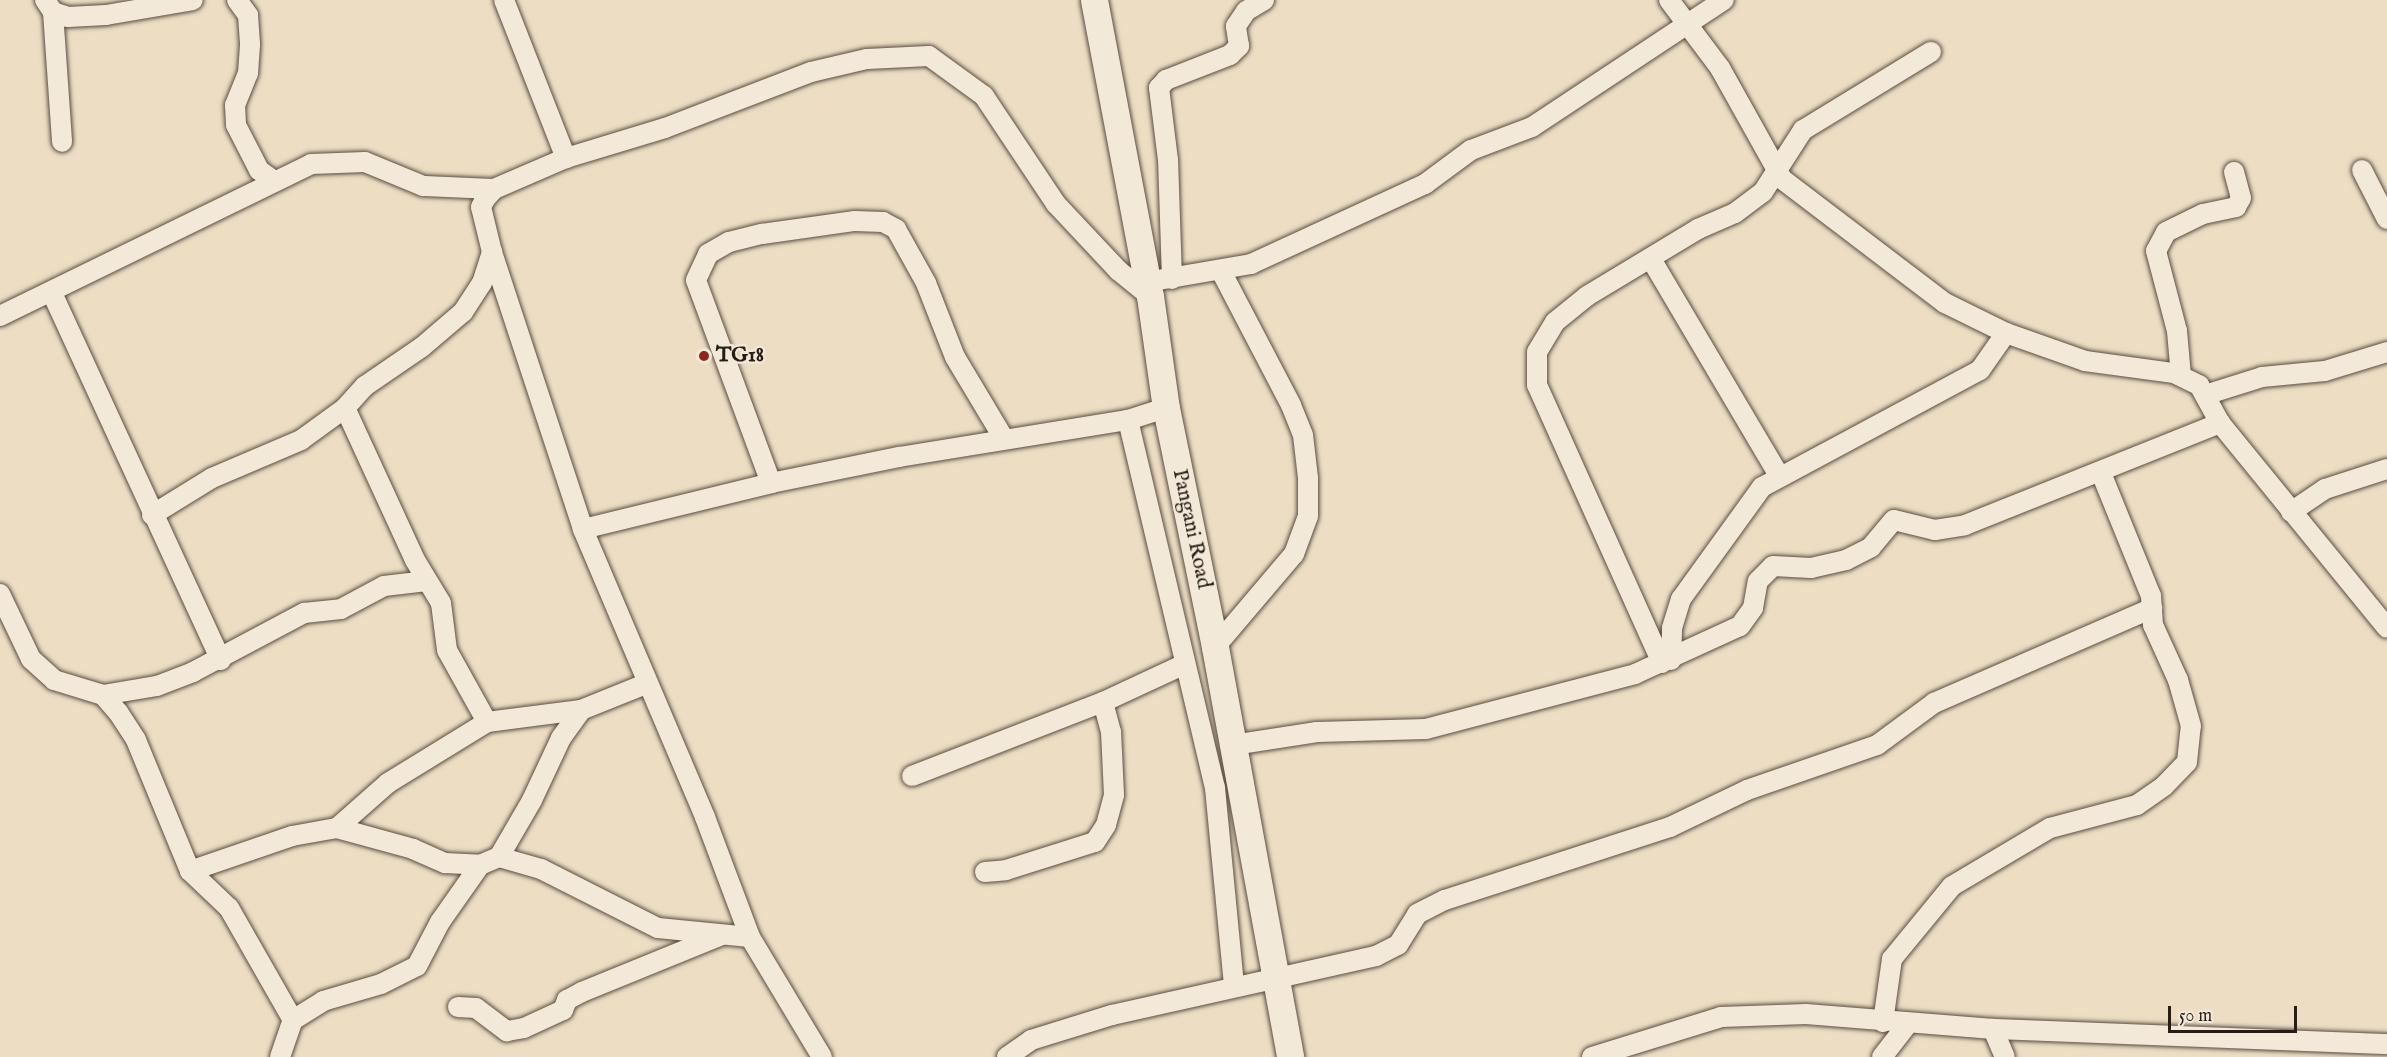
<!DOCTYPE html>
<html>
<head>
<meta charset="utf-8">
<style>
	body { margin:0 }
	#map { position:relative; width:2387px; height:1057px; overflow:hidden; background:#ecddc3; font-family:"IM FELL English",serif }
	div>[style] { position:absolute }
	.roads { filter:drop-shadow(0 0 2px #594d41) drop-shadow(0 0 2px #594d41) }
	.minor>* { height:20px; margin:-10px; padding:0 10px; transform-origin:10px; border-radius:10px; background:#f3e9d8 }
	.secondary>* { height:27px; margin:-13.5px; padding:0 13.5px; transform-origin:13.5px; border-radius:13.5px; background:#f3e9d8 }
	.dots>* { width:16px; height:16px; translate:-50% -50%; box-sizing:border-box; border:3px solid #f3e9d8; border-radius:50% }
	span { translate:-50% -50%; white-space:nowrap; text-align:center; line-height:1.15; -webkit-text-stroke:4.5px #f3e9d8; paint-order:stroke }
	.poi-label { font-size:21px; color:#281d16; font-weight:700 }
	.left { translate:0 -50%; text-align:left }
	.street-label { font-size:21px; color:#281d16 }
	.scale { position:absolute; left:2168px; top:1006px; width:129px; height:27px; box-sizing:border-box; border:3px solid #281d16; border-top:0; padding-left:8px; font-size:18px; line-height:21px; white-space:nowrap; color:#281d16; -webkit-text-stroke:4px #f3e9d8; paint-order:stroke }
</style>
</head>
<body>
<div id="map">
	<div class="roads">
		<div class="minor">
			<div style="left:45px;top:0;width:14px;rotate:56deg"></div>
			<div style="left:53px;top:12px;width:16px;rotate:18deg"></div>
			<div style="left:68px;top:17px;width:38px;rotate:-3deg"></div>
			<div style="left:106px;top:15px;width:88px;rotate:-9.8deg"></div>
			<div style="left:237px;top:0;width:19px;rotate:54deg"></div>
			<div style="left:248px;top:15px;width:30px;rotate:86deg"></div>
			<div style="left:250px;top:45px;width:28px;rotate:94deg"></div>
			<div style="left:248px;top:73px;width:35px;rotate:112deg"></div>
			<div style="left:235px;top:105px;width:20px;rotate:87deg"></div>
			<div style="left:236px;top:125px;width:51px;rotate:62.9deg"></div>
			<div style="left:259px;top:170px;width:19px;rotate:36deg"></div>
			<div style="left:504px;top:0;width:170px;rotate:68.6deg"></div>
			<div style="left:1669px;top:0;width:85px;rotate:53.1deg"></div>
			<div style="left:1720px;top:68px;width:127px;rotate:60.8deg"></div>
			<div style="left:1782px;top:179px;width:205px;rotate:37.3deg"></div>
			<div style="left:1945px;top:303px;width:68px;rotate:26.2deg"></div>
			<div style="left:2006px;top:333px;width:84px;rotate:19.5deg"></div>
			<div style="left:2085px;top:361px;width:90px;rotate:7.7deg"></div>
			<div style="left:2174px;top:373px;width:28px;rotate:26deg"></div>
			<div style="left:2199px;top:385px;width:43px;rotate:61.1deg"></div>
			<div style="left:2220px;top:423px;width:264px;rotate:50.8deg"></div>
			<div style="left:53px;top:12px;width:130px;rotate:86deg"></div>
			<div style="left:2362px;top:170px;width:55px;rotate:63deg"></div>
			<div style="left:1651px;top:259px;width:253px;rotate:59.4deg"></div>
			<div style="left:1172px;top:279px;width:119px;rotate:-91.9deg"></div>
			<div style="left:1168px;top:160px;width:73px;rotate:-97.1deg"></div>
			<div style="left:1159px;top:88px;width:11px;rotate:-49deg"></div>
			<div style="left:1166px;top:80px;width:69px;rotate:-21.3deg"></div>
			<div style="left:1230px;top:55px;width:13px;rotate:-45deg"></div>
			<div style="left:1239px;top:46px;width:20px;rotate:-99deg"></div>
			<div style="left:1236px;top:26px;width:18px;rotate:-56deg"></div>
			<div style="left:1246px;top:11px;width:21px;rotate:-31deg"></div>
			<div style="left:1147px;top:282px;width:106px;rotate:-9.8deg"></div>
			<div style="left:1251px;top:264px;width:192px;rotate:-24.7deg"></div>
			<div style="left:1425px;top:184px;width:57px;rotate:-36.5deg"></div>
			<div style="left:1471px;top:150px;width:65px;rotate:-20.7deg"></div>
			<div style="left:1532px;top:127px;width:230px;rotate:-33.5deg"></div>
			<div style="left:52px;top:293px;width:404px;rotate:65.3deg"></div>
			<div style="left:0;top:316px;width:346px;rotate:-26deg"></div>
			<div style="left:311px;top:164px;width:54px;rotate:-2.1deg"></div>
			<div style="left:365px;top:162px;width:63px;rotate:22.5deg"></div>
			<div style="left:423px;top:186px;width:71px;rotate:2.4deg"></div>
			<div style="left:2181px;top:376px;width:45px;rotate:-95.1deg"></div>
			<div style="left:2177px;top:331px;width:83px;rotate:-104.7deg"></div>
			<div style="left:2156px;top:251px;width:21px;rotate:-62deg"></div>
			<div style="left:2166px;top:232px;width:41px;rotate:-25.9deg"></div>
			<div style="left:2203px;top:214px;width:34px;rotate:-12deg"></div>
			<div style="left:2236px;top:207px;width:10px;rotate:-61deg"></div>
			<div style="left:2241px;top:198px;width:27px;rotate:-105deg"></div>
			<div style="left:2205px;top:395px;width:60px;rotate:-17.5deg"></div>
			<div style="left:2262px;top:377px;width:63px;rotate:-5.4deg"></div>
			<div style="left:2325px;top:371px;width:65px;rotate:-17deg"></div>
			<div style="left:1128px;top:420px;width:378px;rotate:76.7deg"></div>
			<div style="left:1215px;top:788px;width:200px;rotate:84.5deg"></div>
			<div style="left:771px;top:483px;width:216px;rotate:-110.3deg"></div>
			<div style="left:696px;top:280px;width:29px;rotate:-65deg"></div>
			<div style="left:708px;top:254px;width:24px;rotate:-30deg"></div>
			<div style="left:729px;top:242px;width:34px;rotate:-14deg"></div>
			<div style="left:762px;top:234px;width:94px;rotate:-8deg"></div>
			<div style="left:855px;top:221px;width:28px;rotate:2deg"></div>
			<div style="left:883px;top:222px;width:15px;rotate:28deg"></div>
			<div style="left:896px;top:229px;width:62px;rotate:60.9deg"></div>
			<div style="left:926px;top:283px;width:79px;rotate:68.6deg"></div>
			<div style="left:955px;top:357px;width:96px;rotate:59.1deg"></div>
			<div style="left:2291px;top:512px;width:41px;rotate:-34.1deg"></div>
			<div style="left:2325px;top:489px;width:65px;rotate:-17.9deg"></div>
			<div style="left:152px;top:515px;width:70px;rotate:-31.7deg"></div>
			<div style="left:212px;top:478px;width:97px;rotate:-23.1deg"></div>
			<div style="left:301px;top:440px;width:54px;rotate:-36deg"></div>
			<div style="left:583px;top:529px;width:194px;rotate:-13.7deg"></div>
			<div style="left:771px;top:483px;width:131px;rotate:-11.5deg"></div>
			<div style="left:899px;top:457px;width:232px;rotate:-9.2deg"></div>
			<div style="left:1128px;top:420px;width:40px;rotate:-18deg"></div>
			<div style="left:0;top:594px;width:72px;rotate:64.5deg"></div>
			<div style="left:31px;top:659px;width:31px;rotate:42deg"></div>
			<div style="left:54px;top:680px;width:51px;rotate:17deg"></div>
			<div style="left:103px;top:695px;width:23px;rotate:49deg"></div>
			<div style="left:118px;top:712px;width:33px;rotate:57deg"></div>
			<div style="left:136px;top:740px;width:142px;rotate:67.6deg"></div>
			<div style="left:190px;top:871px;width:54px;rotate:43.5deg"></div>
			<div style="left:229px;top:908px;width:129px;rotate:60.3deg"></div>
			<div style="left:1215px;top:647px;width:122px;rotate:-49.7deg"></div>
			<div style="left:1294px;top:554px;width:40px;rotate:-69.8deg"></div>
			<div style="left:1308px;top:516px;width:38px;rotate:-90deg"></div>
			<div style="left:1308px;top:478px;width:43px;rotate:-96.6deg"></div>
			<div style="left:1303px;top:435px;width:32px;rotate:-112deg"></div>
			<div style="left:1291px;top:405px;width:151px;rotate:-117.6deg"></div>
			<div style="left:1671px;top:660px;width:32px;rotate:-88deg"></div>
			<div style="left:1672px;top:628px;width:30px;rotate:-73deg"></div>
			<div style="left:1681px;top:599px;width:138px;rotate:-54.1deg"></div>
			<div style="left:1762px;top:487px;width:247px;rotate:-28.2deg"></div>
			<div style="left:1980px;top:370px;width:45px;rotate:-54.9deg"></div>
			<div style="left:1662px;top:663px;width:305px;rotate:-114.2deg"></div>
			<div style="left:1537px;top:385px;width:33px;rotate:-90deg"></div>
			<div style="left:1537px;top:352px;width:35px;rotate:-59deg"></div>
			<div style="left:1555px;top:322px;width:41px;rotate:-39.1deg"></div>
			<div style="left:1587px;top:296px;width:130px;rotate:-31.1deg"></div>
			<div style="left:1698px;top:229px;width:40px;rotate:-23.4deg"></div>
			<div style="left:1735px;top:213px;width:35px;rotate:-37deg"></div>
			<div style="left:1763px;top:192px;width:74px;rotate:-57.2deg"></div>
			<div style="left:1803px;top:130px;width:150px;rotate:-31.4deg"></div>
			<div style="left:103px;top:695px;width:55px;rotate:-9.5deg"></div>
			<div style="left:157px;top:686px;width:39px;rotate:-21deg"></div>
			<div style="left:193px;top:672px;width:126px;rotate:-28deg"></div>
			<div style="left:304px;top:613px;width:37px;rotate:-6deg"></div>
			<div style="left:341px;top:609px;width:49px;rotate:-28.1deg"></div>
			<div style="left:384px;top:586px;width:43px;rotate:-6.6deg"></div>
			<div style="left:487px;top:722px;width:82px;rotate:-119.1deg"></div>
			<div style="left:447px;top:650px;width:47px;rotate:-97.3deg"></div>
			<div style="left:441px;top:603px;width:50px;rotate:-121.2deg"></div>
			<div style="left:415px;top:560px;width:167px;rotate:-114.7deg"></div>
			<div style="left:345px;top:408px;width:30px;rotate:-48deg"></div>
			<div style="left:365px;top:386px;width:69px;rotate:-34.4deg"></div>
			<div style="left:422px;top:347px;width:54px;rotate:-40.5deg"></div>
			<div style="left:463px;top:312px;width:35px;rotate:-57deg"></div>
			<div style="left:482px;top:283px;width:33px;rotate:-72deg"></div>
			<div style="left:1233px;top:745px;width:85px;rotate:-8.8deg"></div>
			<div style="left:1317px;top:732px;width:109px;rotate:-1.6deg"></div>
			<div style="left:1426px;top:729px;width:216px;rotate:-14.7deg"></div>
			<div style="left:1635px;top:674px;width:115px;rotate:-24.6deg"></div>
			<div style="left:1740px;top:626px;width:22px;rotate:-54deg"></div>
			<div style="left:1753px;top:608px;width:27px;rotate:-80deg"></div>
			<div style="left:1758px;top:581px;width:21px;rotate:-45deg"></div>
			<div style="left:1773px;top:566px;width:38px;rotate:3deg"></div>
			<div style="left:1811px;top:568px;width:36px;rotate:-13deg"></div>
			<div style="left:1846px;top:560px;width:28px;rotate:-27deg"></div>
			<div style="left:1871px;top:547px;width:35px;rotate:-50deg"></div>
			<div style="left:1894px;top:520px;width:42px;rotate:13.7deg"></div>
			<div style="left:1935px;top:530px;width:30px;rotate:-9deg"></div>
			<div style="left:1965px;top:525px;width:275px;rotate:-21.8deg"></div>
			<div style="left:912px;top:776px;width:205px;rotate:-21.2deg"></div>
			<div style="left:1103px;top:702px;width:90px;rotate:-24.9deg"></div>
			<div style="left:337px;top:828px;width:68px;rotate:-41.4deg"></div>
			<div style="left:388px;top:783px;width:116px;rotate:-31.6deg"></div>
			<div style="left:487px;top:722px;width:95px;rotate:-7.3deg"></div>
			<div style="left:581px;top:710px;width:72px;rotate:-21.9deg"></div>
			<div style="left:499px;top:857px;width:66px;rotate:-59.9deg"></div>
			<div style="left:532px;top:800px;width:68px;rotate:-64.9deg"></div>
			<div style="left:561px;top:738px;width:34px;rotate:-54deg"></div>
			<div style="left:190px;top:871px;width:108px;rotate:-18.9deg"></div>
			<div style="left:292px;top:836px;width:46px;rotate:-10.1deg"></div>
			<div style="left:337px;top:828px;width:79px;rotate:15.4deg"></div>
			<div style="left:413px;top:849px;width:35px;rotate:24deg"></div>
			<div style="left:445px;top:863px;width:35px;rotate:3deg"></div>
			<div style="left:480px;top:865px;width:21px;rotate:-23deg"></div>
			<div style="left:499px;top:857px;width:44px;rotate:15.9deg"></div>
			<div style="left:541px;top:869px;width:131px;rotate:26.8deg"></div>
			<div style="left:658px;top:928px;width:92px;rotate:5.6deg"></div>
			<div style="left:985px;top:872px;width:21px;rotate:-5deg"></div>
			<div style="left:1006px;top:870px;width:93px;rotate:-17.5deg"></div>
			<div style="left:1095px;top:842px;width:20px;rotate:-57deg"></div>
			<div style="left:1106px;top:825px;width:31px;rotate:-75deg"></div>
			<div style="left:1114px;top:795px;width:63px;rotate:-92.7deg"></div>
			<div style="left:1111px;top:732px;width:31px;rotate:-105deg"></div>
			<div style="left:458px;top:1007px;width:18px;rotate:3deg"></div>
			<div style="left:476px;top:1008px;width:39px;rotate:37deg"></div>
			<div style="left:507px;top:1031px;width:17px;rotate:-10deg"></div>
			<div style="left:524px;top:1028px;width:43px;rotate:-24.8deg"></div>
			<div style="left:563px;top:1010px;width:11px;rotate:-68deg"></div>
			<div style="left:567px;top:1000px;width:17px;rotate:-28deg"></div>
			<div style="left:582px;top:992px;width:151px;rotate:-22.2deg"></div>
			<div style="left:1883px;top:1022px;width:64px;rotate:-81.9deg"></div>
			<div style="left:1892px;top:959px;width:94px;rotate:-50.6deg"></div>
			<div style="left:1952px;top:886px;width:114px;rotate:-30.6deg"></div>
			<div style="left:2050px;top:828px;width:90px;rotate:-14.8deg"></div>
			<div style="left:2137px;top:805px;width:33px;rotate:-35deg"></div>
			<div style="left:2164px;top:786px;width:33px;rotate:-46deg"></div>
			<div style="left:2187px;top:762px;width:36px;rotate:-84deg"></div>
			<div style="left:2191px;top:726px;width:48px;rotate:-105.8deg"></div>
			<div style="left:2178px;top:680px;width:60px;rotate:-114.4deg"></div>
			<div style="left:2153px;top:625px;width:29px;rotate:-94deg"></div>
			<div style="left:2151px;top:596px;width:133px;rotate:-112.1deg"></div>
			<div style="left:1993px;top:1029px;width:30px;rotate:67deg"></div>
			<div style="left:280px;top:1057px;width:39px;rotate:-71deg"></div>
			<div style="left:293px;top:1020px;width:36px;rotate:-32deg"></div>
			<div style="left:323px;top:1001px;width:60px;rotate:-16.3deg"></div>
			<div style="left:381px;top:984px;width:40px;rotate:-26.6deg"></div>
			<div style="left:417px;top:966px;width:50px;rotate:-62.4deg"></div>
			<div style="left:440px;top:922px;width:70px;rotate:-54.9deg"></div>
			<div style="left:822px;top:1057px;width:140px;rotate:-121deg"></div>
			<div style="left:750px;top:937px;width:128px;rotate:-110.6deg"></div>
			<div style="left:705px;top:817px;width:313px;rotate:-113deg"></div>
			<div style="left:583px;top:529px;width:292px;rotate:-108.2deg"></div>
			<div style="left:492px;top:252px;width:46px;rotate:-103.7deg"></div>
			<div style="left:481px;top:207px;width:9px;rotate:-63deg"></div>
			<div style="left:485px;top:199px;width:13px;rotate:-48deg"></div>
			<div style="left:494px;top:189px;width:78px;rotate:-23.3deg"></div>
			<div style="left:566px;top:158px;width:103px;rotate:-16.9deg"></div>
			<div style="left:665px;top:128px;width:156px;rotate:-21deg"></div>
			<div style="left:811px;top:72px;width:57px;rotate:-13.1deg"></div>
			<div style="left:867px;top:59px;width:62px;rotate:-2.8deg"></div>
			<div style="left:929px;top:56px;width:68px;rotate:36deg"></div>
			<div style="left:984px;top:96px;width:130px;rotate:56.3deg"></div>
			<div style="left:1056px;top:204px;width:92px;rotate:46.8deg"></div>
			<div style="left:1119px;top:271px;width:40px;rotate:39deg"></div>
			<div style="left:1007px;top:1057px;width:29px;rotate:-35deg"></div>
			<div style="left:1031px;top:1040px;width:85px;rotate:-17.2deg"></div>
			<div style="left:1112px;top:1015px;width:271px;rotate:-12.6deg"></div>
			<div style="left:1376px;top:956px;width:25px;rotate:-27deg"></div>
			<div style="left:1398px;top:945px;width:36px;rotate:-58deg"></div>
			<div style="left:1417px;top:914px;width:31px;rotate:-27deg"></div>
			<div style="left:1445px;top:900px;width:237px;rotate:-18deg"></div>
			<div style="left:1670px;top:827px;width:85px;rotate:-25.7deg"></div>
			<div style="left:1747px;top:790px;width:138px;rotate:-19.1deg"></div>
			<div style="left:1877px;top:745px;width:71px;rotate:-36.4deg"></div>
			<div style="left:1934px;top:703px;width:238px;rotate:-23.5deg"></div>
			<div style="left:1592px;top:1057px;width:135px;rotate:-17.2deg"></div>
			<div style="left:1721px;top:1017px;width:85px;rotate:-2deg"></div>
			<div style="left:1806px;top:1014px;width:188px;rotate:4.6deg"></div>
			<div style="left:1993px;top:1029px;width:394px;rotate:2.2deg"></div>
			<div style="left:1882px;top:1057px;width:41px;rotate:-52deg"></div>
		</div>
		<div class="secondary">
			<div style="left:1094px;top:0;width:301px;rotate:79.3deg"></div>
			<div style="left:1150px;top:296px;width:113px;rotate:81.9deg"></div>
			<div style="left:1166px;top:408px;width:244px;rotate:78.4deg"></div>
			<div style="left:1215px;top:647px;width:417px;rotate:79.6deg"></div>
		</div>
	</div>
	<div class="dots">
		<div style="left:704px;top:356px;background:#8f2418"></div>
	</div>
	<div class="poi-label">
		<span class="left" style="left:716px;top:356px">TG18</span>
	</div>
	<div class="street-label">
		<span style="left:1191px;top:529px;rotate:78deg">Pangani Road</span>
	</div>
	<div class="scale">50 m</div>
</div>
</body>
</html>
